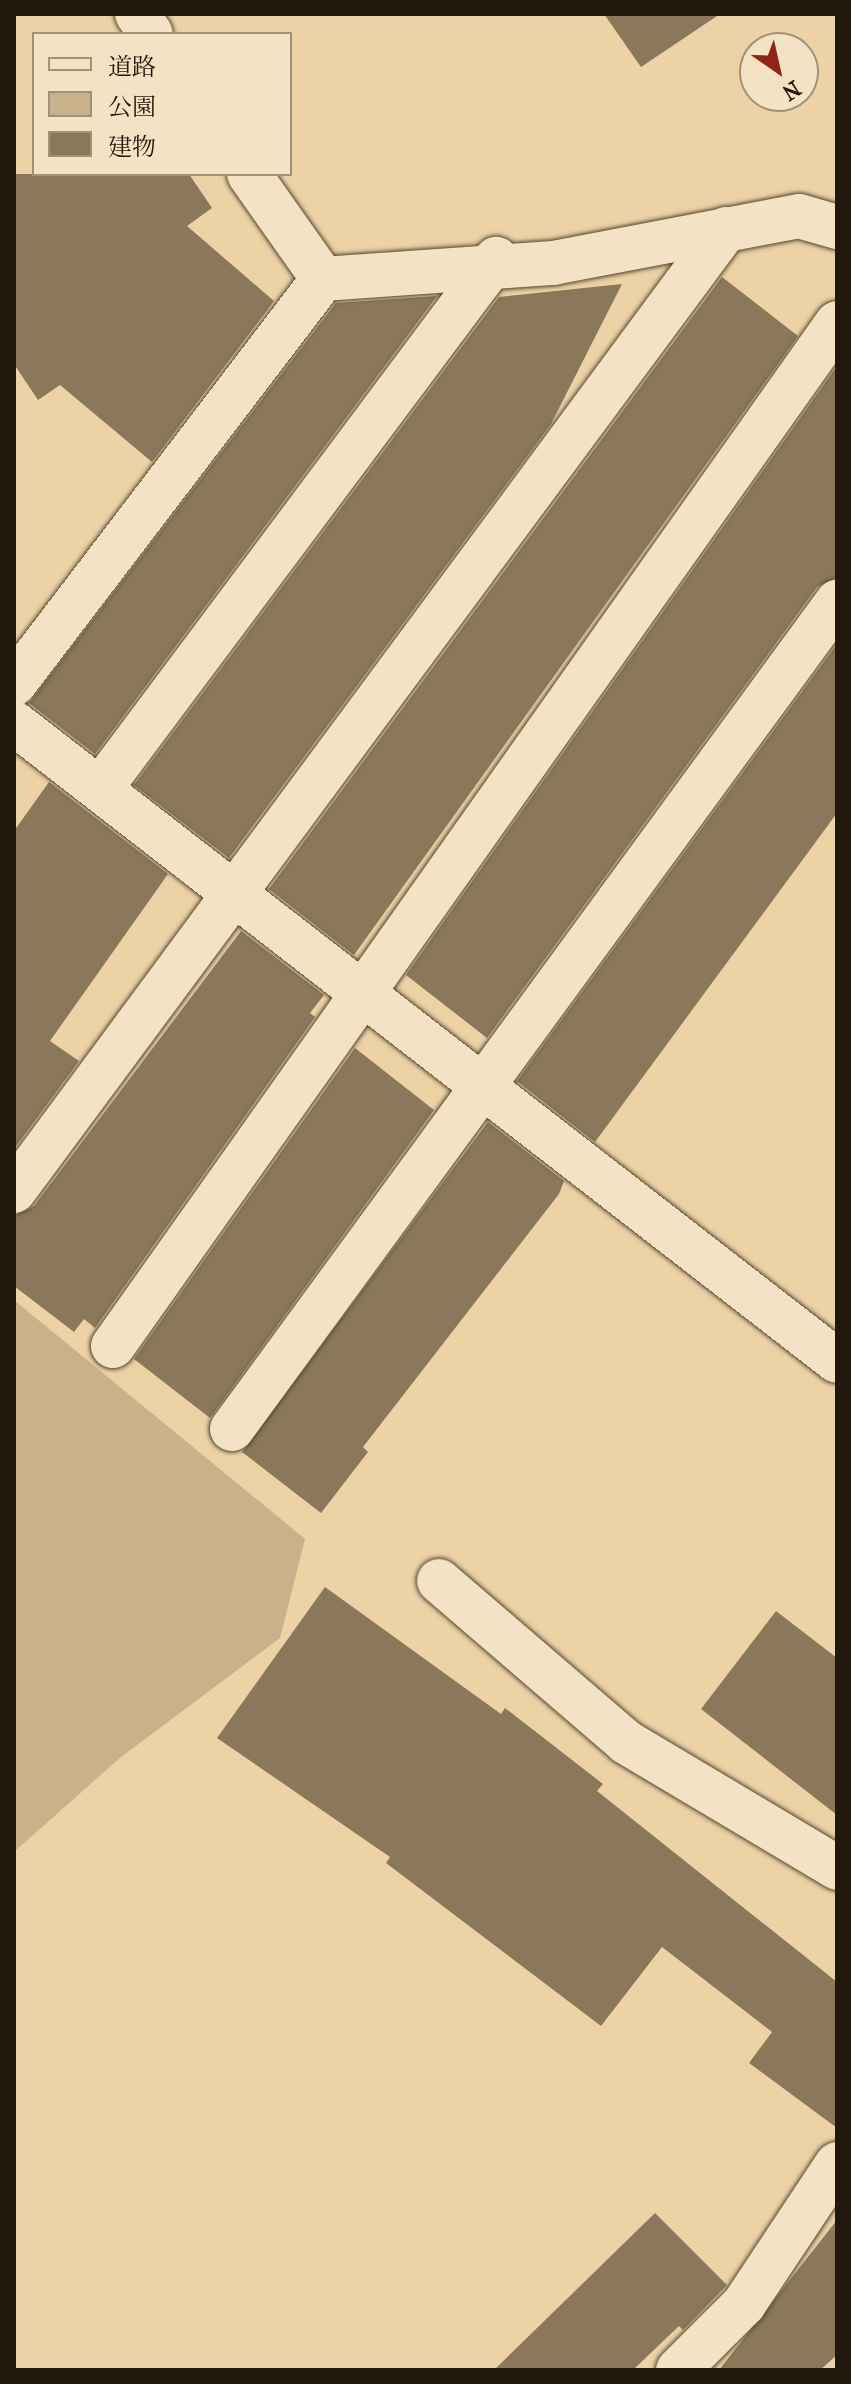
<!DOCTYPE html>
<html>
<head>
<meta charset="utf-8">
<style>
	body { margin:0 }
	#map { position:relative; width:851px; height:2384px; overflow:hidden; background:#ecd2a5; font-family:"IM FELL French Canon","Noto Serif JP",serif }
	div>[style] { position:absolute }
	.green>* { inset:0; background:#c9b28b }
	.building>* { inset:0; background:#8b785b }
	.roads { filter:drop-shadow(0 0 2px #544631) drop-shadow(0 0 2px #544631) }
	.minor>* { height:44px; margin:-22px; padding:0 22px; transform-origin:22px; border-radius:22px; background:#f3e2c4 }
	span { translate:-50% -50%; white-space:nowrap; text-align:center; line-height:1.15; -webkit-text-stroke:8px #f3e2c4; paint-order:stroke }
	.frame { position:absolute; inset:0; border:16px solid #21170a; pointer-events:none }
	.legend { position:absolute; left:32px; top:32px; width:260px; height:144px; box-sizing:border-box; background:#f3e2c4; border:2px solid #9f917a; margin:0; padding:10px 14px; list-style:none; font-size:24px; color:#21170a }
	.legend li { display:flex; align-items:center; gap:16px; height:40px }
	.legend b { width:40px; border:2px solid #9f917a }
	.north { position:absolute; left:739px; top:32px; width:80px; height:80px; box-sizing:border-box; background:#f3e2c4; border:2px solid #9f917a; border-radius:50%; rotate:146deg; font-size:22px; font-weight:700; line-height:32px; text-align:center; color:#21170a }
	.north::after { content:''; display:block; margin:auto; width:28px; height:36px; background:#8f2418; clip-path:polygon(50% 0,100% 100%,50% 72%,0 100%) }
</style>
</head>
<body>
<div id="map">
	<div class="green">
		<div style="clip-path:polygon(14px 1300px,305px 1539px,280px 1638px,121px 1757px,14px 1852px)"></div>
	</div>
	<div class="building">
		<div style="clip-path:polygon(604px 14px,720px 14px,641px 67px)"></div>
		<div style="clip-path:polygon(14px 174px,189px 174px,212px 208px,187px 226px,274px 301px,152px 462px,60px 385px,38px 400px,14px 364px)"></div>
		<div style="clip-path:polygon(722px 277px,798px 336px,354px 955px,269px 889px)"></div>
		<div style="clip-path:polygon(622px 284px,551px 424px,229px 858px,134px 785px,499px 297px)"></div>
		<div style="clip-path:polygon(437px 296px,95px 754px,29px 703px,336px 303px)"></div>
		<div style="clip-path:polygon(837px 366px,837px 577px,817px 587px,487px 1038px,406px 975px)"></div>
		<div style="clip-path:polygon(837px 644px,837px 813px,595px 1142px,517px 1081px)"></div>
		<div style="clip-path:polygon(49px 782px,168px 874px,50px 1041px,79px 1061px,14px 1149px,14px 831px)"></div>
		<div style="clip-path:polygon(241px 931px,324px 995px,310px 1013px,315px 1017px,95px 1328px,84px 1319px,74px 1332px,14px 1286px,14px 1216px,34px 1206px)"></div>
		<div style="clip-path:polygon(355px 1048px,434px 1110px,210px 1418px,134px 1359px)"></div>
		<div style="clip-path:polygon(488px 1122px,564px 1181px,559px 1194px,363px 1447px,368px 1452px,321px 1513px,242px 1452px)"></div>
		<div style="clip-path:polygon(325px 1587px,501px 1714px,505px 1708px,603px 1784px,597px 1791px,837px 1982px,837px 2128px,749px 2063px,772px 2032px,662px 1947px,601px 2026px,386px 1863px,390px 1857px,217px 1738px)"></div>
		<div style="clip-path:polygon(776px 1611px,837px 1658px,837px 1815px,701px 1709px)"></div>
		<div style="clip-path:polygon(655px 2213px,727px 2285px,683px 2330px,679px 2326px,633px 2370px,494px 2370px)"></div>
		<div style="clip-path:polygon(837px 2220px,837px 2355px,820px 2370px,719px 2370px)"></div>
	</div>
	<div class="roads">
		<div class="minor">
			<div style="left:137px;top:14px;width:24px;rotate:55deg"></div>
			<div style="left:249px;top:174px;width:128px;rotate:54.8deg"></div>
			<div style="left:14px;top:684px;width:509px;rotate:-52.66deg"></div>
			<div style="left:323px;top:279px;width:231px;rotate:-4deg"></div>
			<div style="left:553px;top:263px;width:250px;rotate:-10.8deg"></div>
			<div style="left:799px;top:216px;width:40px;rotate:16deg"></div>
			<div style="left:14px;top:723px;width:1041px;rotate:37.78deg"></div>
			<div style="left:100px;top:789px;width:662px;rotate:-53.23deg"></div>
			<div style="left:14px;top:1191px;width:1197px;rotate:-53.49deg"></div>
			<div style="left:113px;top:1346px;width:1253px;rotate:-54.71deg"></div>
			<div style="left:232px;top:1429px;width:1025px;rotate:-53.81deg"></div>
			<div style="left:439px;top:1581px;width:247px;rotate:40.7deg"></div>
			<div style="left:626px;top:1742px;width:246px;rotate:30.8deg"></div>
			<div style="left:678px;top:2370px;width:93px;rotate:-45deg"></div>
			<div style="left:744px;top:2304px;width:168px;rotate:-56.4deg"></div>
		</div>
	</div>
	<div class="frame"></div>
	<ul class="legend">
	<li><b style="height:10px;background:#f3e2c4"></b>道路</li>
	<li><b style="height:22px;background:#c9b28b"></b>公園</li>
	<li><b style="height:22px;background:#8b785b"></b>建物</li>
	</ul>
	<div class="north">N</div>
</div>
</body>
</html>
